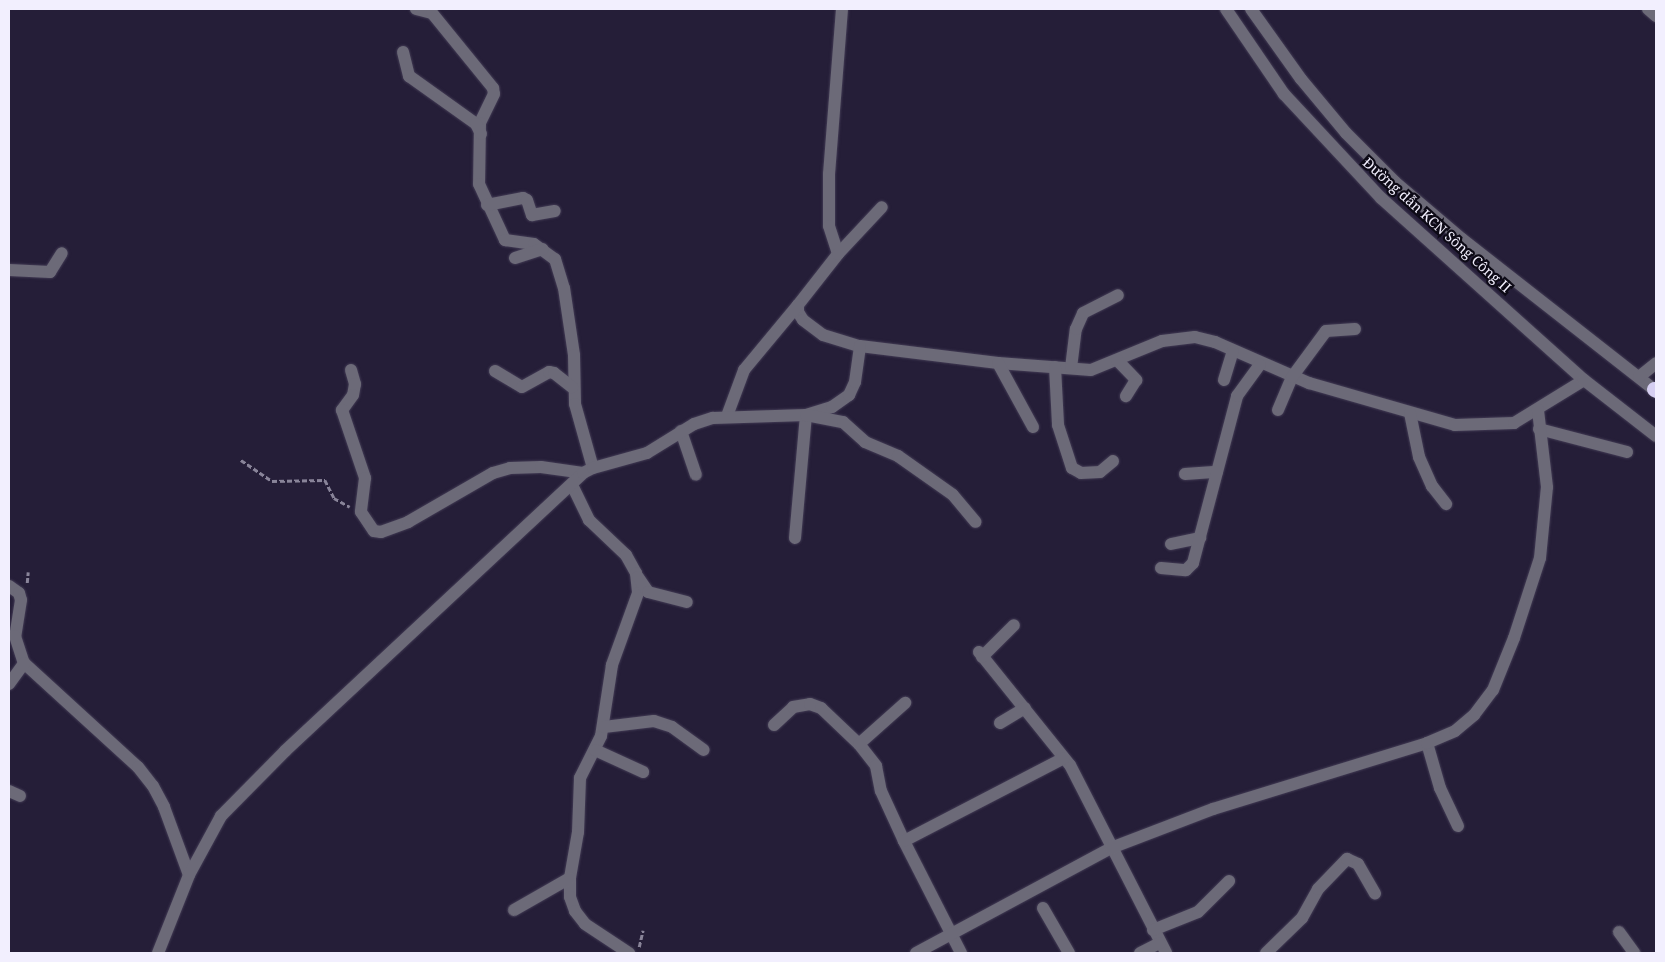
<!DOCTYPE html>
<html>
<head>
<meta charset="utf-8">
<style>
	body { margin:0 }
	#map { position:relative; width:1665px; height:962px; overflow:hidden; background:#251e38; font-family:"Noto Serif",serif }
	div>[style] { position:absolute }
	.path>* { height:2.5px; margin-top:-1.25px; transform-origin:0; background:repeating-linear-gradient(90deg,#898499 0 5px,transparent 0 7.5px) }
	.roads { filter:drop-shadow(0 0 1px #423b54) drop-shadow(0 0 1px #423b54) }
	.minor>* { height:12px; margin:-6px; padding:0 6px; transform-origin:6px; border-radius:6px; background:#6c6a78 }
	.highway>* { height:15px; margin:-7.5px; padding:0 7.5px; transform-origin:7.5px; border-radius:7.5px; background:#d5cef1 }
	span { translate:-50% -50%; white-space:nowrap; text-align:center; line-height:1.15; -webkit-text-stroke:4.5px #0d0a16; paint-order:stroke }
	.street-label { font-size:14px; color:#f2effe }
	.frame { position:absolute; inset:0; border:10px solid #f2effe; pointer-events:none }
</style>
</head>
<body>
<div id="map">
	<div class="path">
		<div style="left:241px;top:460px;width:37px;rotate:34deg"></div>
		<div style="left:272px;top:481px;width:53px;rotate:-1.1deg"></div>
		<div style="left:325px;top:480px;width:20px;rotate:63deg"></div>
		<div style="left:334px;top:498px;width:18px;rotate:29deg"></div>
		<div style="left:27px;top:583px;width:11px;rotate:-85deg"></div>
		<div style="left:639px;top:947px;width:17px;rotate:-77deg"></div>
	</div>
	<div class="roads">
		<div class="minor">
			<div style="left:416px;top:9px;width:16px;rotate:14deg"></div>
			<div style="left:432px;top:13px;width:97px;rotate:50.9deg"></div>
			<div style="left:493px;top:88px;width:6px;rotate:81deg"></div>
			<div style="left:494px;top:94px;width:32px;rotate:116deg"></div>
			<div style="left:480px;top:123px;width:61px;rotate:90.9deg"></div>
			<div style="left:479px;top:184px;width:62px;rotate:65.1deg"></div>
			<div style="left:505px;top:240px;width:29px;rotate:8deg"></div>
			<div style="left:534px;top:244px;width:26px;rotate:36deg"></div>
			<div style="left:555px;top:259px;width:30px;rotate:73deg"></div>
			<div style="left:564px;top:288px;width:68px;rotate:81.5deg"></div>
			<div style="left:574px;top:355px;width:49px;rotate:88.8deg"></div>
			<div style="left:575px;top:404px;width:66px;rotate:74.3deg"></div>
			<div style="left:842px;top:9px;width:166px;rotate:94.5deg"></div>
			<div style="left:829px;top:174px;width:52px;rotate:90deg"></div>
			<div style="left:829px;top:226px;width:29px;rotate:72deg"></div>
			<div style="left:838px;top:254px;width:65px;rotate:128.1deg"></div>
			<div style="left:798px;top:305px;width:7px;rotate:90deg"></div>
			<div style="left:798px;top:312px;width:9px;rotate:58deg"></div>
			<div style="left:803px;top:320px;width:25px;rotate:37deg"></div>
			<div style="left:823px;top:335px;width:39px;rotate:17deg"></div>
			<div style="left:860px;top:346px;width:139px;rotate:7deg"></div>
			<div style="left:998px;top:363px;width:93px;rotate:4.3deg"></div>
			<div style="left:1091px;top:370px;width:77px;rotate:-22.2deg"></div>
			<div style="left:1162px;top:341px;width:33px;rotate:-7deg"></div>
			<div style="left:1195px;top:337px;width:21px;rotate:14deg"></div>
			<div style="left:1215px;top:342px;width:103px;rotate:23.6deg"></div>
			<div style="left:1309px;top:383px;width:152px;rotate:16deg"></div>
			<div style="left:1455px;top:425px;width:59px;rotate:-1.9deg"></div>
			<div style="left:1514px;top:423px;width:82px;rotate:-31.6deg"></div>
			<div style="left:1226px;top:9px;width:103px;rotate:55.7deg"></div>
			<div style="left:1284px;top:94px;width:142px;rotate:47deg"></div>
			<div style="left:1381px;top:198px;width:273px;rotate:41.9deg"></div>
			<div style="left:1584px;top:380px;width:91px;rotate:37.9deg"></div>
			<div style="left:1251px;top:9px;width:86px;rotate:54.5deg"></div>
			<div style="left:1301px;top:79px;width:70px;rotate:50.2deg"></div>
			<div style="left:1346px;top:133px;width:69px;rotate:45deg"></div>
			<div style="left:1395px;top:182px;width:88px;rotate:40.4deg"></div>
			<div style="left:1462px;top:239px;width:246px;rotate:38.1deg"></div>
			<div style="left:1648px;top:9px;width:11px;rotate:41deg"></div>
			<div style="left:403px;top:52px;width:25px;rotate:76deg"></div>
			<div style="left:409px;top:76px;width:82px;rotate:35.6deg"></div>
			<div style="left:476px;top:124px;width:11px;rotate:63deg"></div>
			<div style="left:487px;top:205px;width:37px;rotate:-11deg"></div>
			<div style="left:523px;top:198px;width:4px;rotate:27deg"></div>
			<div style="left:527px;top:200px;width:16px;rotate:72deg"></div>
			<div style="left:532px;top:215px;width:23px;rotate:-10deg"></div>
			<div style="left:838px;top:254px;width:64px;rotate:-46.9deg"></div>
			<div style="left:515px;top:258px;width:29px;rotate:-18deg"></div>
			<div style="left:9px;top:270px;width:41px;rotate:2.8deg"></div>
			<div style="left:50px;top:272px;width:22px;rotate:-58deg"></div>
			<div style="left:1117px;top:360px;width:28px;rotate:46deg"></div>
			<div style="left:1136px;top:380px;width:19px;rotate:122deg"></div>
			<div style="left:998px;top:363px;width:73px;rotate:61.3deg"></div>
			<div style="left:1055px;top:367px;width:58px;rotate:87deg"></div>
			<div style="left:1058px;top:425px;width:45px;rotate:72deg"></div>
			<div style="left:1072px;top:468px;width:10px;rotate:29deg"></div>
			<div style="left:1081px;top:473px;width:19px;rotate:-3deg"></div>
			<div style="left:1100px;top:472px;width:17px;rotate:-40deg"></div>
			<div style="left:1071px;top:368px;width:39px;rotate:-83deg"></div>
			<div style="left:1076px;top:329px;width:17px;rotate:-66deg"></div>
			<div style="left:1083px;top:313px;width:39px;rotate:-27deg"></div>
			<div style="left:351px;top:370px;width:15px;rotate:74deg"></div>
			<div style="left:355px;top:384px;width:11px;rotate:100deg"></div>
			<div style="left:353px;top:395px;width:19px;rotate:126deg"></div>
			<div style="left:342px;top:410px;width:72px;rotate:71.3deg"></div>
			<div style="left:365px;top:478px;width:34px;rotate:97deg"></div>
			<div style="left:361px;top:512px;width:23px;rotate:56deg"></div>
			<div style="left:374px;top:531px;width:7px;rotate:8deg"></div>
			<div style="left:381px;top:532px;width:29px;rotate:-20deg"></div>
			<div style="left:408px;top:522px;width:98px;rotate:-30deg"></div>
			<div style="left:493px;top:473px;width:18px;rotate:-16deg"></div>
			<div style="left:510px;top:468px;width:31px;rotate:-2deg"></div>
			<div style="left:541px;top:467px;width:42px;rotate:8.1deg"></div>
			<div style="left:495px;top:371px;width:31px;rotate:31deg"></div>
			<div style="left:522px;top:387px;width:31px;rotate:-29deg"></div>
			<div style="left:549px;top:372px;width:5px;rotate:11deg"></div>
			<div style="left:554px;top:373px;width:23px;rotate:38deg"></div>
			<div style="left:1639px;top:377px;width:22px;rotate:-39deg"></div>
			<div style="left:1224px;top:380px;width:30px;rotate:-73deg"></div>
			<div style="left:1278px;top:410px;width:36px;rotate:-67deg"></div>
			<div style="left:1292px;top:377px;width:57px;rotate:-53.5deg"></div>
			<div style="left:1326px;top:331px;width:29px;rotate:-4deg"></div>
			<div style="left:1410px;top:413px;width:45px;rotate:78.4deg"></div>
			<div style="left:1419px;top:457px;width:32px;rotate:66deg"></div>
			<div style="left:1432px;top:486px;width:23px;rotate:52deg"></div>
			<div style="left:727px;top:416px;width:49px;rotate:-69.7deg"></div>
			<div style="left:744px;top:370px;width:85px;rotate:-50.3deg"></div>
			<div style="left:1539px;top:429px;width:91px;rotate:14.6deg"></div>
			<div style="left:681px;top:431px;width:46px;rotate:71.2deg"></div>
			<div style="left:1185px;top:474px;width:32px;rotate:-4deg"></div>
			<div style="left:572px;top:485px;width:39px;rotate:64deg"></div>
			<div style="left:589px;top:520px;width:51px;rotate:43.4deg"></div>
			<div style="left:626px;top:555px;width:21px;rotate:61deg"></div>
			<div style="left:636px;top:573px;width:20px;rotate:84deg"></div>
			<div style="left:638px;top:593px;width:77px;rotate:109.9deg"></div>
			<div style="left:612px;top:665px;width:72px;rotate:98.8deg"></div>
			<div style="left:601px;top:736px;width:47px;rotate:116.6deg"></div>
			<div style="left:580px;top:778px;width:54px;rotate:92.1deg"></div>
			<div style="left:578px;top:832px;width:47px;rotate:99.9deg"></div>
			<div style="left:570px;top:878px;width:19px;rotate:90deg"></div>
			<div style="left:570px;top:897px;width:15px;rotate:70deg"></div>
			<div style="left:575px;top:911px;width:16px;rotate:52deg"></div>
			<div style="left:585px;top:924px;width:53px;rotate:33.4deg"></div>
			<div style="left:795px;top:538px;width:123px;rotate:-84.9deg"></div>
			<div style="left:806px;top:415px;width:27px;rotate:-17deg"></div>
			<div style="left:832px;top:407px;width:21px;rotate:-35deg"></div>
			<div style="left:849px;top:395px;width:14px;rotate:-65deg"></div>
			<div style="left:855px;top:382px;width:36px;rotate:-82deg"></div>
			<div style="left:1171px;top:544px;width:30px;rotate:-12deg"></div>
			<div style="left:1161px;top:568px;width:25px;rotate:5deg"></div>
			<div style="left:1186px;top:570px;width:10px;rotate:-45deg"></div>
			<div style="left:1193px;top:563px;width:173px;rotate:-75.2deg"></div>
			<div style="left:1237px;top:396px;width:39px;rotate:-54deg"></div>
			<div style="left:638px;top:577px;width:18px;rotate:56deg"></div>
			<div style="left:648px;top:592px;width:40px;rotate:14.4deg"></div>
			<div style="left:9px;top:586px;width:12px;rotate:35deg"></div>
			<div style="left:19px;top:593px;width:7px;rotate:74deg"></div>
			<div style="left:21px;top:600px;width:36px;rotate:99deg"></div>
			<div style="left:15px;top:636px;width:28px;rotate:72deg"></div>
			<div style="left:24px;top:663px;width:154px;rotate:42.4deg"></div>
			<div style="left:138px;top:767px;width:24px;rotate:52deg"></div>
			<div style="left:153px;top:786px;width:24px;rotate:62deg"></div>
			<div style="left:164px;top:807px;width:72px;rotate:69.8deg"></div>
			<div style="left:979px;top:652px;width:145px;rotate:51.2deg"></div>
			<div style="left:1070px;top:765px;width:211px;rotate:62.9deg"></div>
			<div style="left:982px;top:657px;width:45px;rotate:-45deg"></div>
			<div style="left:9px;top:684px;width:26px;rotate:-54deg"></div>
			<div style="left:1000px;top:723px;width:29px;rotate:-31deg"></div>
			<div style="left:774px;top:725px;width:26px;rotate:-43deg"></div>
			<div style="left:793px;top:707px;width:17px;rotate:-10deg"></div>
			<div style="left:810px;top:704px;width:12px;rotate:20deg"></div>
			<div style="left:821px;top:708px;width:52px;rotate:43.5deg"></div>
			<div style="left:859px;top:744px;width:28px;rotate:52deg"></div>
			<div style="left:876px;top:766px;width:25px;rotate:79deg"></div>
			<div style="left:881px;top:791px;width:55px;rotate:65.3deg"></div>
			<div style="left:904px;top:841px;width:126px;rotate:63deg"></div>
			<div style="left:604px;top:727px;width:50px;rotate:-6.8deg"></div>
			<div style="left:654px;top:721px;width:19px;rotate:18deg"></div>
			<div style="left:672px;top:727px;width:39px;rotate:36deg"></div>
			<div style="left:1427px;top:743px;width:47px;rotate:73.9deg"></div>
			<div style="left:1440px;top:788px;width:42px;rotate:64.7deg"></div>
			<div style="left:859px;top:744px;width:62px;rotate:-41.7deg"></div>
			<div style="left:595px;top:750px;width:53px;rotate:24.6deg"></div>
			<div style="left:9px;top:791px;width:12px;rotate:24deg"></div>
			<div style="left:904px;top:841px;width:180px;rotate:-27.4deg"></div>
			<div style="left:1043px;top:908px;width:52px;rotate:60deg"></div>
			<div style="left:514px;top:910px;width:64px;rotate:-29.7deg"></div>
			<div style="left:1153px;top:930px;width:48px;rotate:-21.8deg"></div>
			<div style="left:1198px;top:912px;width:44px;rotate:-45deg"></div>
			<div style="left:1619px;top:932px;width:26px;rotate:54deg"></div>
			<div style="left:158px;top:953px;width:84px;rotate:-68.3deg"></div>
			<div style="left:189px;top:875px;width:67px;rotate:-61.5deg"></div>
			<div style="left:221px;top:816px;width:91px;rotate:-45.4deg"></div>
			<div style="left:285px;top:751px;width:408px;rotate:-43deg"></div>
			<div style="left:583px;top:473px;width:11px;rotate:-27deg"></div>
			<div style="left:593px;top:468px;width:56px;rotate:-15.5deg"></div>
			<div style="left:647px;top:453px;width:55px;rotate:-31.7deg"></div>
			<div style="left:694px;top:424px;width:20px;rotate:-18deg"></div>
			<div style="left:713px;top:418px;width:93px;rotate:-1.8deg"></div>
			<div style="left:806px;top:415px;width:38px;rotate:11deg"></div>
			<div style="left:843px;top:422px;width:30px;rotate:42deg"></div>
			<div style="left:865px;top:442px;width:36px;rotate:23deg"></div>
			<div style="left:898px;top:456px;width:67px;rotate:35.3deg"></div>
			<div style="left:953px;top:495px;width:35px;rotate:50deg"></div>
			<div style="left:916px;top:953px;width:221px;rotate:-28.3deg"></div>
			<div style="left:1111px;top:848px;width:109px;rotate:-20.9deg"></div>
			<div style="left:1213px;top:809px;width:224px;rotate:-17.1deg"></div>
			<div style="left:1427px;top:743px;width:30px;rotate:-23deg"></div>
			<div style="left:1455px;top:731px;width:25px;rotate:-40deg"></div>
			<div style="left:1474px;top:715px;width:31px;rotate:-53deg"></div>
			<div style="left:1493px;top:690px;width:56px;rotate:-68deg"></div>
			<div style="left:1514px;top:638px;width:84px;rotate:-72deg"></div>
			<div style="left:1540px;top:558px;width:71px;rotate:-84.4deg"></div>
			<div style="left:1547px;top:487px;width:78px;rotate:-96.7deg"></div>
			<div style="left:1140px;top:953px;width:22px;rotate:-27deg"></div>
			<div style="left:1266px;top:953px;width:50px;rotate:-44.2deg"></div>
			<div style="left:1302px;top:918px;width:33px;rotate:-61deg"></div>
			<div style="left:1318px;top:889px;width:42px;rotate:-46deg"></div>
			<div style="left:1347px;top:859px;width:12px;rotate:24deg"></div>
			<div style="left:1358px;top:864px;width:34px;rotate:60deg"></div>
		</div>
		<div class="highway">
			<div style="left:1654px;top:389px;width:2px;rotate:27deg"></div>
		</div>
	</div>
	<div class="street-label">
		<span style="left:1437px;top:225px;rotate:42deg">Đường dẫn KCN Sông Công II</span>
	</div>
	<div class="frame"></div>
</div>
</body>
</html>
